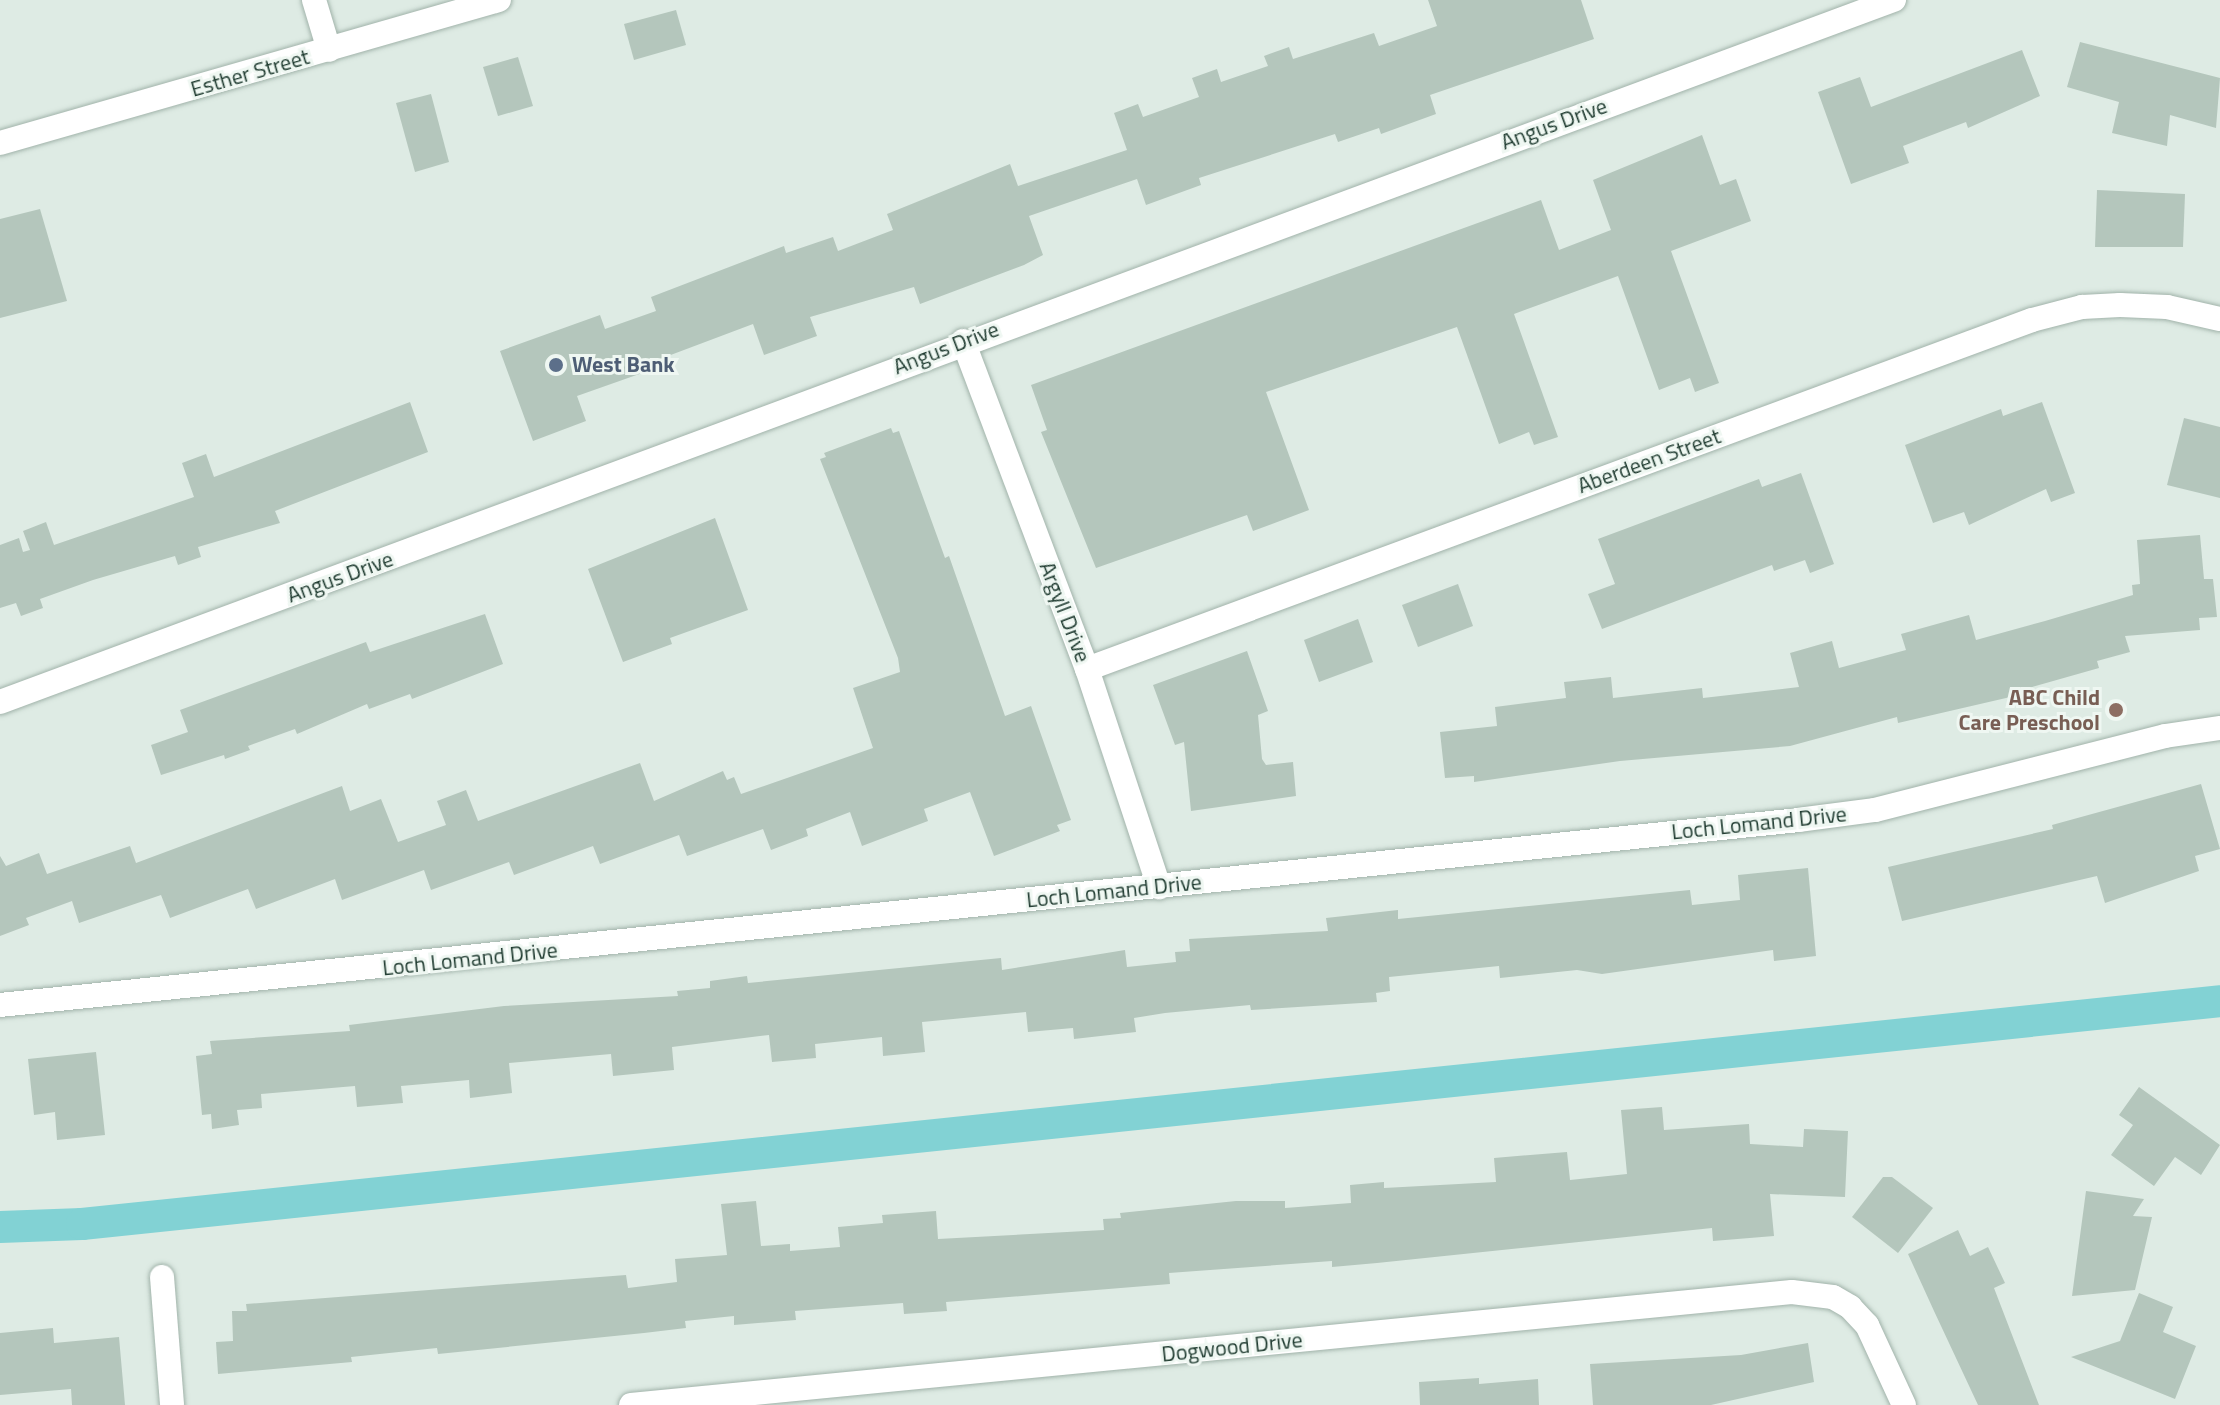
<!DOCTYPE html>
<html>
<head>
<meta charset="utf-8">
<style>
	body { margin:0 }
	#map { position:relative; width:2220px; height:1405px; overflow:hidden; background:#deebe4; font-family:"Titillium Web",sans-serif }
	div>[style] { position:absolute }
	.canal>* { height:32px; margin:-16px; padding:0 16px; transform-origin:16px; border-radius:16px; background:#82d2d4 }
	.building>* { inset:0; background:#b4c6bc }
	.roads { filter:drop-shadow(0 0 2px #a1b3aa) drop-shadow(0 0 2px #a1b3aa) }
	.minor>* { height:24px; margin:-12px; padding:0 12px; transform-origin:12px; border-radius:12px; background:#fff }
	.dots>* { width:22px; height:22px; translate:-50% -50%; box-sizing:border-box; border:4px solid #eff7f2; border-radius:50% }
	span { translate:-50% -50%; white-space:nowrap; text-align:center; line-height:1.15; -webkit-text-stroke:6px #eff7f2; paint-order:stroke }
	.street-label { font-size:22px; color:#1f3b30 }
	.service-label { font-size:22px; color:#4e5e75; font-weight:700 }
	.left { translate:0 -50%; text-align:left }
	.education-label { font-size:22px; color:#785e54; font-weight:700 }
	.right { translate:-100% -50%; text-align:right }
</style>
</head>
<body>
<div id="map">
	<div class="canal">
		<div style="left:0;top:1227px;width:82px;rotate:-2.1deg"></div>
		<div style="left:82px;top:1224px;width:2150px;rotate:-5.95deg"></div>
	</div>
	<div class="building">
		<div style="clip-path:polygon(1428px 0,1581px 0,1594px 39px,1430px 95px,1436px 114px,1381px 134px,1379px 128px,1338px 142px,1335px 134px,1199px 178px,1201px 185px,1146px 205px,1137px 179px,1029px 216px,1043px 255px,1024px 265px,920px 304px,914px 287px,810px 317px,817px 336px,764px 355px,753px 324px,660px 359px,662px 366px,577px 396px,586px 421px,533px 441px,500px 351px,600px 315px,605px 329px,656px 311px,651px 297px,784px 246px,786px 253px,833px 237px,838px 251px,893px 230px,887px 214px,1010px 164px,1018px 186px,1127px 150px,1114px 113px,1138px 104px,1143px 117px,1199px 97px,1192px 78px,1217px 69px,1221px 82px,1268px 66px,1264px 56px,1289px 47px,1293px 59px,1374px 33px,1379px 46px,1437px 26px)"></div>
		<div style="clip-path:polygon(676px 10px,686px 45px,634px 60px,624px 24px)"></div>
		<div style="clip-path:polygon(2080px 42px,2220px 78px,2216px 128px,2170px 115px,2167px 146px,2112px 133px,2119px 102px,2067px 87px)"></div>
		<div style="clip-path:polygon(2022px 50px,2040px 96px,1968px 128px,1966px 122px,1903px 146px,1909px 163px,1851px 184px,1818px 92px,1860px 77px,1871px 107px)"></div>
		<div style="clip-path:polygon(518px 57px,533px 106px,498px 116px,483px 67px)"></div>
		<div style="clip-path:polygon(431px 94px,449px 162px,415px 172px,396px 103px)"></div>
		<div style="clip-path:polygon(1702px 135px,1720px 185px,1736px 179px,1751px 221px,1671px 251px,1719px 383px,1695px 392px,1690px 378px,1659px 390px,1618px 276px,1514px 314px,1558px 437px,1534px 445px,1529px 432px,1499px 444px,1457px 327px,1266px 392px,1309px 510px,1253px 531px,1247px 515px,1096px 568px,1041px 432px,1047px 430px,1031px 385px,1541px 200px,1559px 250px,1611px 230px,1593px 180px)"></div>
		<div style="clip-path:polygon(2097px 190px,2185px 194px,2183px 247px,2095px 247px)"></div>
		<div style="clip-path:polygon(40px 209px,67px 301px,0 318px,0 219px)"></div>
		<div style="clip-path:polygon(410px 402px,428px 452px,275px 511px,280px 523px,198px 547px,201px 557px,178px 565px,175px 556px,93px 580px,40px 599px,43px 608px,21px 616px,16px 603px,0 608px,0 545px,19px 538px,23px 552px,30px 550px,23px 531px,46px 522px,54px 545px,194px 497px,182px 463px,206px 454px,214px 477px)"></div>
		<div style="clip-path:polygon(2042px 402px,2075px 493px,2051px 502px,2046px 489px,1969px 525px,1964px 512px,1933px 523px,1905px 445px,2001px 409px,2003px 416px)"></div>
		<div style="clip-path:polygon(2184px 418px,2220px 427px,2220px 498px,2167px 485px)"></div>
		<div style="clip-path:polygon(891px 428px,893px 433px,899px 431px,945px 558px,949px 556px,1005px 716px,1031px 706px,1071px 820px,1057px 825px,1060px 831px,994px 856px,970px 792px,924px 809px,928px 821px,862px 846px,850px 812px,806px 829px,808px 836px,771px 850px,763px 829px,687px 856px,679px 835px,600px 864px,593px 846px,514px 875px,509px 862px,431px 890px,424px 870px,342px 900px,335px 879px,256px 909px,248px 889px,170px 918px,161px 895px,79px 923px,72px 901px,26px 918px,29px 925px,0 936px,0 856px,6px 866px,39px 853px,47px 874px,130px 846px,136px 863px,342px 786px,350px 811px,381px 799px,398px 842px,446px 825px,437px 801px,466px 790px,478px 821px,640px 763px,654px 801px,723px 771px,727px 780px,734px 777px,741px 794px,873px 748px,853px 688px,900px 672px,898px 658px,820px 459px,826px 457px,824px 453px)"></div>
		<div style="clip-path:polygon(1801px 473px,1834px 564px,1810px 573px,1805px 560px,1774px 571px,1772px 565px,1602px 629px,1588px 594px,1615px 584px,1598px 539px,1759px 479px,1762px 487px)"></div>
		<div style="clip-path:polygon(715px 518px,748px 610px,670px 638px,672px 644px,623px 662px,588px 569px)"></div>
		<div style="clip-path:polygon(2200px 535px,2204px 579px,2213px 579px,2217px 617px,2199px 618px,2200px 630px,2125px 636px,2130px 652px,2097px 661px,2099px 668px,2018px 691px,2019px 695px,1898px 723px,1897px 717px,1790px 746px,1620px 761px,1474px 782px,1474px 776px,1445px 778px,1440px 732px,1497px 726px,1495px 707px,1566px 698px,1564px 682px,1611px 677px,1613px 698px,1702px 688px,1703px 698px,1799px 687px,1790px 653px,1832px 641px,1839px 668px,1906px 650px,1901px 634px,1969px 615px,1976px 640px,2045px 621px,2133px 595px,2132px 585px,2140px 584px,2137px 540px)"></div>
		<div style="clip-path:polygon(1458px 584px,1473px 626px,1418px 647px,1402px 605px)"></div>
		<div style="clip-path:polygon(485px 614px,503px 664px,412px 699px,410px 694px,369px 709px,367px 704px,297px 734px,295px 729px,248px 746px,250px 750px,225px 759px,224px 755px,161px 775px,151px 745px,188px 732px,180px 710px,366px 642px,370px 652px)"></div>
		<div style="clip-path:polygon(1358px 619px,1373px 662px,1319px 682px,1304px 640px)"></div>
		<div style="clip-path:polygon(1247px 651px,1268px 711px,1258px 715px,1262px 759px,1266px 765px,1293px 762px,1296px 796px,1191px 811px,1184px 742px,1175px 745px,1153px 685px)"></div>
		<div style="clip-path:polygon(2201px 784px,2220px 849px,2195px 856px,2199px 871px,2105px 903px,2097px 876px,1902px 921px,1888px 867px,2053px 829px,2052px 825px)"></div>
		<div style="clip-path:polygon(1808px 868px,1816px 956px,1774px 961px,1773px 950px,1602px 974px,1577px 970px,1500px 978px,1499px 966px,1389px 977px,1390px 991px,1376px 993px,1377px 1002px,1251px 1010px,1250px 1005px,1165px 1013px,1134px 1018px,1136px 1032px,1074px 1039px,1073px 1028px,1028px 1032px,1026px 1012px,922px 1022px,925px 1052px,883px 1056px,882px 1037px,815px 1044px,816px 1058px,772px 1062px,769px 1035px,672px 1047px,674px 1070px,613px 1076px,611px 1054px,509px 1063px,512px 1093px,470px 1098px,469px 1080px,401px 1086px,403px 1103px,357px 1107px,355px 1086px,261px 1094px,262px 1108px,237px 1110px,239px 1125px,212px 1129px,211px 1114px,202px 1115px,196px 1056px,212px 1054px,210px 1041px,350px 1031px,349px 1025px,504px 1006px,678px 996px,677px 991px,710px 988px,710px 981px,747px 976px,748px 983px,1001px 958px,1002px 970px,1125px 950px,1127px 967px,1176px 962px,1175px 952px,1190px 951px,1189px 939px,1328px 931px,1326px 918px,1398px 910px,1398px 919px,1690px 890px,1692px 905px,1740px 900px,1738px 875px)"></div>
		<div style="clip-path:polygon(96px 1052px,105px 1135px,57px 1140px,55px 1112px,34px 1115px,28px 1059px)"></div>
		<div style="clip-path:polygon(2139px 1087px,2220px 1145px,2201px 1175px,2175px 1157px,2154px 1186px,2111px 1155px,2133px 1125px,2119px 1115px)"></div>
		<div style="clip-path:polygon(1662px 1107px,1664px 1130px,1749px 1124px,1750px 1144px,1803px 1147px,1804px 1129px,1848px 1131px,1845px 1197px,1770px 1194px,1774px 1236px,1713px 1241px,1712px 1228px,1377px 1263px,1332px 1267px,1332px 1261px,1169px 1273px,1170px 1284px,946px 1302px,947px 1311px,904px 1314px,903px 1303px,795px 1311px,796px 1320px,734px 1325px,734px 1316px,685px 1321px,686px 1328px,644px 1333px,438px 1354px,437px 1348px,351px 1357px,352px 1362px,218px 1374px,216px 1342px,233px 1341px,232px 1311px,247px 1311px,246px 1304px,626px 1275px,628px 1288px,677px 1282px,675px 1259px,727px 1255px,721px 1204px,756px 1201px,761px 1246px,790px 1244px,790px 1251px,840px 1247px,838px 1227px,883px 1223px,882px 1215px,936px 1211px,938px 1239px,1104px 1230px,1103px 1219px,1121px 1218px,1120px 1213px,1236px 1201px,1285px 1201px,1285px 1208px,1351px 1203px,1350px 1185px,1384px 1182px,1384px 1188px,1496px 1182px,1494px 1158px,1567px 1152px,1570px 1180px,1627px 1174px,1621px 1110px)"></div>
		<div style="clip-path:polygon(1883px 1177px,1892px 1177px,1933px 1208px,1898px 1253px,1852px 1217px)"></div>
		<div style="clip-path:polygon(2086px 1191px,2144px 1199px,2133px 1216px,2152px 1217px,2135px 1290px,2072px 1296px)"></div>
		<div style="clip-path:polygon(1958px 1230px,1970px 1256px,1988px 1247px,2005px 1283px,1994px 1288px,2039px 1405px,1978px 1405px,1934px 1311px,1908px 1254px)"></div>
		<div style="clip-path:polygon(2139px 1293px,2173px 1307px,2163px 1332px,2196px 1346px,2175px 1399px,2071px 1357px,2120px 1341px)"></div>
		<div style="clip-path:polygon(53px 1328px,54px 1343px,119px 1337px,125px 1405px,72px 1405px,71px 1389px,0 1395px,0 1333px)"></div>
		<div style="clip-path:polygon(1808px 1343px,1814px 1382px,1711px 1405px,1593px 1405px,1590px 1364px,1741px 1355px)"></div>
		<div style="clip-path:polygon(1479px 1378px,1479px 1384px,1538px 1379px,1539px 1405px,1420px 1405px,1419px 1382px)"></div>
	</div>
	<div class="roads">
		<div class="minor">
			<div style="left:314px;top:0;width:52px;rotate:73.3deg"></div>
			<div style="left:0;top:143px;width:519px;rotate:-15.99deg"></div>
			<div style="left:963px;top:341px;width:351px;rotate:69.3deg"></div>
			<div style="left:1087px;top:669px;width:230px;rotate:71.7deg"></div>
			<div style="left:1087px;top:669px;width:1007px;rotate:-20.27deg"></div>
			<div style="left:2032px;top:320px;width:52px;rotate:-14.6deg"></div>
			<div style="left:2082px;top:307px;width:38px;rotate:-3deg"></div>
			<div style="left:2120px;top:305px;width:47px;rotate:2.4deg"></div>
			<div style="left:2167px;top:307px;width:54px;rotate:12.8deg"></div>
			<div style="left:0;top:702px;width:2020px;rotate:-20.34deg"></div>
			<div style="left:0;top:1005px;width:1807px;rotate:-5.87deg"></div>
			<div style="left:1798px;top:820px;width:78px;rotate:-7.4deg"></div>
			<div style="left:1875px;top:810px;width:299px;rotate:-14.3deg"></div>
			<div style="left:2165px;top:736px;width:56px;rotate:-8.3deg"></div>
			<div style="left:162px;top:1277px;width:128px;rotate:85.5deg"></div>
			<div style="left:631px;top:1405px;width:1166px;rotate:-5.56deg"></div>
			<div style="left:1792px;top:1292px;width:41px;rotate:7deg"></div>
			<div style="left:1833px;top:1297px;width:20px;rotate:30deg"></div>
			<div style="left:1850px;top:1307px;width:25px;rotate:47deg"></div>
			<div style="left:1867px;top:1325px;width:88px;rotate:65.2deg"></div>
		</div>
	</div>
	<div class="dots">
		<div style="left:556px;top:365px;background:#5c6f8a"></div>
		<div style="left:2116px;top:710px;background:#8d6e63"></div>
	</div>
	<div class="street-label">
		<span style="left:250px;top:73px;rotate:-16deg">Esther Street</span>
		<span style="left:1554px;top:124px;rotate:-20deg">Angus Drive</span>
		<span style="left:946px;top:348px;rotate:-21deg">Angus Drive</span>
		<span style="left:1649px;top:461px;rotate:-20deg">Aberdeen Street</span>
		<span style="left:340px;top:577px;rotate:-20deg">Angus Drive</span>
		<span style="left:1065px;top:612px;rotate:69deg">Argyll Drive</span>
		<span style="left:1759px;top:823px;rotate:-6deg">Loch Lomand Drive</span>
		<span style="left:1114px;top:891px;rotate:-6deg">Loch Lomand Drive</span>
		<span style="left:470px;top:959px;rotate:-6deg">Loch Lomand Drive</span>
		<span style="left:1232px;top:1347px;rotate:-6deg">Dogwood Drive</span>
	</div>
	<div class="service-label">
		<span class="left" style="left:572px;top:365px">West Bank</span>
	</div>
	<div class="education-label">
		<span class="right" style="left:2100px;top:710px">ABC Child<br>Care Preschool</span>
	</div>
</div>
</body>
</html>
